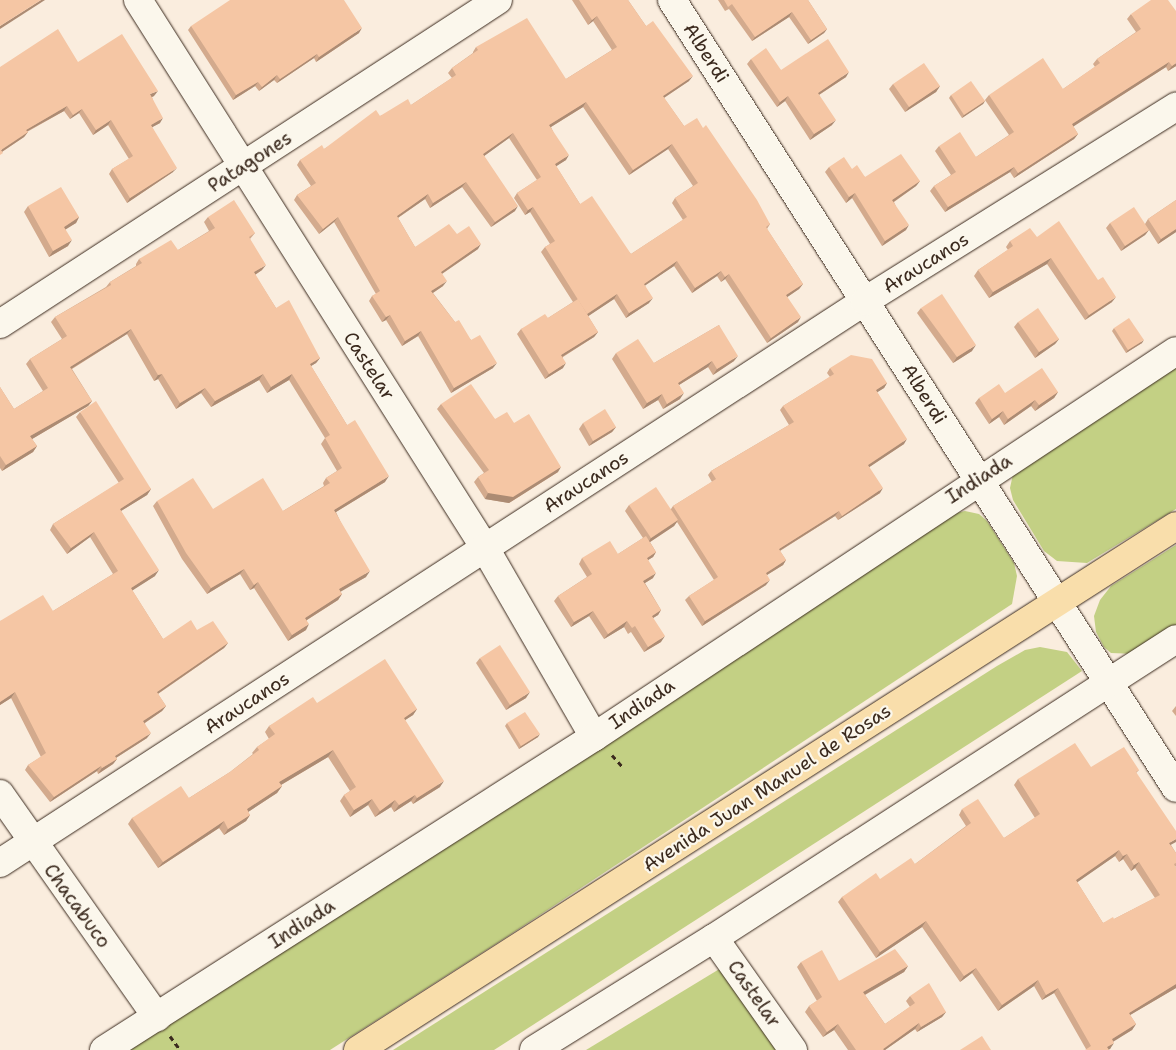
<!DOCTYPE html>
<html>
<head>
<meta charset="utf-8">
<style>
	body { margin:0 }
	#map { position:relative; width:1176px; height:1050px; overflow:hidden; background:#faedde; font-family:"Shantell Sans",sans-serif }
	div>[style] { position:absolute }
	.green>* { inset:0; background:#c3d084 }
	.path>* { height:3px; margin-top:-1.5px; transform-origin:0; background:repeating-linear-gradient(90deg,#3b2a1e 0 5px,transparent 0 9px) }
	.roads { filter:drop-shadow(0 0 1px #3b2a1e) drop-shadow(0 0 1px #3b2a1e) }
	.minor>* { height:28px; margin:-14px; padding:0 14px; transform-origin:14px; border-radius:14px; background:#fbf7ec }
	.major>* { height:28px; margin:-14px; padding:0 14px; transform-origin:14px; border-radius:14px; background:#f9deab }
	.wall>* { inset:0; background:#d3aa8d }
	.shaded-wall>* { inset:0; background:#ac8b73 }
	.building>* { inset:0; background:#f5c6a4 }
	span { translate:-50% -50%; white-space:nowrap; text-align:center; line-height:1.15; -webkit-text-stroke:4.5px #fbf7ec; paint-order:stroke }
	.street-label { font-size:19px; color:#3b2a1e }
</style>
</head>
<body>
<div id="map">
	<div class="green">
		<div style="clip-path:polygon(1176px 364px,1176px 509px,1087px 563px,1057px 561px,1044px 551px,1013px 500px,1010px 488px,1015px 465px)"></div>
		<div style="clip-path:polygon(965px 511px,979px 514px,987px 521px,1014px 563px,1017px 576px,1012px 604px,505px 938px,330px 1050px,124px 1050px,951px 514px)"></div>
		<div style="clip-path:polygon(1176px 545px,1176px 625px,1136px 654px,1111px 653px,1104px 647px,1096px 632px,1094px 616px,1100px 600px,1111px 586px)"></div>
		<div style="clip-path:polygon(1040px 647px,1067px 652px,1082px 671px,494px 1050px,393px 1050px,997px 666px,1025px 650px)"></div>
		<div style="clip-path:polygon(726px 965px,780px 1050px,586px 1050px)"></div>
	</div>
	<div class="path">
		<div style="left:612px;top:755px;width:15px;rotate:48deg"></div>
		<div style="left:170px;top:1036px;width:17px;rotate:54deg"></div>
	</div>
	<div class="roads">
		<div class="minor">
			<div style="left:138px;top:0;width:649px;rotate:57.66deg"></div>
			<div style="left:485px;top:548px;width:218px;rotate:60deg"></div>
			<div style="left:672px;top:0;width:935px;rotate:57.4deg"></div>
			<div style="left:0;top:324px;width:594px;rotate:-33.05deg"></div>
			<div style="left:0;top:794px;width:273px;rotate:54.9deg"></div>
			<div style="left:0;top:863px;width:1032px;rotate:-33.01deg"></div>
			<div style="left:865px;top:301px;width:367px;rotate:-32deg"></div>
			<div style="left:714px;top:938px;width:137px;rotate:54.8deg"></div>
			<div style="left:104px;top:1050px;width:581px;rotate:-32.57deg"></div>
			<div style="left:594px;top:737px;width:698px;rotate:-33.55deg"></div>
			<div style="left:534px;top:1050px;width:212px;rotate:-31.9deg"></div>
			<div style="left:714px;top:938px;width:550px;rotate:-32.91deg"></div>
		</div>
		<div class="major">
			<div style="left:358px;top:1050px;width:971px;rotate:-32.64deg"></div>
		</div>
	</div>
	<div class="wall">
		<div style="clip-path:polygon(evenodd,572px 0,628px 0,646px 26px,689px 81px,664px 98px,684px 126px,770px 224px,767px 229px,803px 284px,799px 289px,787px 297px,798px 322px,767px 343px,725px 279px,721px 282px,717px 276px,692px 293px,674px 266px,645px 285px,649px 303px,626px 318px,614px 299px,588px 316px,598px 332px,594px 337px,563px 357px,563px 368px,545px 379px,517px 334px,521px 329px,548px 318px,573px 302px,541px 252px,545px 247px,550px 244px,530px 212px,525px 215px,514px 198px,517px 193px,537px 180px,509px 138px,484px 156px,515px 211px,491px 227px,462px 187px,430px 208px,425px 199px,398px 218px,415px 247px,457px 234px,478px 249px,442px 274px,443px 286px,433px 293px,455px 322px,471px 340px,493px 368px,451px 393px,418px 336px,402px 346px,386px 320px,382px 322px,369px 301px,372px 296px,376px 294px,334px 222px,319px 234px,294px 200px,297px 195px,311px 186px,297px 165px,300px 160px,324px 149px,380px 116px,411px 105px,452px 78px,448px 73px,452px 68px,473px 53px,473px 52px,476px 47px,566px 79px,612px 50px,593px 21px,588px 25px,572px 0,583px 107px,629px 175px,668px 149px,693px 186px,675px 198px,672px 203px,683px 220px,631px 254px,580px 204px,556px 166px,566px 160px,551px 127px,583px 107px)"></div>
		<div style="clip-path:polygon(718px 0,808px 0,827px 29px,824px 33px,808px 44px,789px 17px,752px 41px,729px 9px,725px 11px)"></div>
		<div style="clip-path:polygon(1131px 14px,1176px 66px,1168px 71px,1166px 67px,1073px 126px,1078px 134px,1074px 139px,1014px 178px,1010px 172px,945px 212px,930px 191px,934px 186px,951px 175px,935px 151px,939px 146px,976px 157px,1009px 135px,985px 100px,989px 95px,1063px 89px,1095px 67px,1093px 64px,1097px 59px,1136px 32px,1127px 19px)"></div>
		<div style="clip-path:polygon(191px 26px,359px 33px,316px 62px,314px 58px,277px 83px,274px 80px,259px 91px,255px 86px,233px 100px,188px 30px)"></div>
		<div style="clip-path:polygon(751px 59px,781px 70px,846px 77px,819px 95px,832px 125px,810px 140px,785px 101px,777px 107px,747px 64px)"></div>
		<div style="clip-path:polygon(78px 62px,154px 96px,152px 97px,160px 123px,152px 127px,173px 172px,127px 203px,109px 174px,112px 169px,129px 159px,108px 125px,93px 135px,79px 113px,70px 119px,64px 111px,27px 132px,28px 132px,24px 137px,2px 152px,0 67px)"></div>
		<div style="clip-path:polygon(893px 84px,940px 86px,936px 92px,905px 112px,889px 89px)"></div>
		<div style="clip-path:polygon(951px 95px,985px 101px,983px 104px,962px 118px,949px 98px)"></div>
		<div style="clip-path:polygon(829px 167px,852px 169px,865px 177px,920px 181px,916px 186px,894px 202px,906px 230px,882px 246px,852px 198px,846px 203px,825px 172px)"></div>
		<div style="clip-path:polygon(1176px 200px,1176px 232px,1158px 244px,1149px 230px,1145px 235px,1121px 251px,1106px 228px,1110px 223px,1145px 224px,1148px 219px)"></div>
		<div style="clip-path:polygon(28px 206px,79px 217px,76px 223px,65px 229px,68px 246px,49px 257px,24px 212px)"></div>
		<div style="clip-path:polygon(208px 217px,255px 233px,250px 239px,262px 270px,255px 275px,276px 308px,320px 358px,316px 363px,311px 366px,347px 425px,385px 482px,336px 512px,366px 577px,340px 591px,342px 594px,338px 600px,307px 620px,306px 630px,288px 641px,254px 588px,250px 590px,240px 574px,207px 594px,182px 559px,153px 506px,157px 501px,213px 509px,283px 511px,324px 486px,323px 483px,326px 478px,337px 471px,321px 444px,325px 438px,289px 380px,267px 393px,259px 380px,211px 407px,201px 393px,176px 409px,158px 379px,154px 381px,127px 334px,72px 369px,92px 401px,88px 406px,32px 439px,37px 446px,33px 452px,2px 471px,0 468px,0 387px,14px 409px,43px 391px,26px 364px,30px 359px,62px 339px,51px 322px,55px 317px,106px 287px,110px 282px,136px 266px,136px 264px,139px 259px,178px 250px,209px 231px,204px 222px)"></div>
		<div style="clip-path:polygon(1037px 237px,1112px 302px,1085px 320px,1047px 264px,989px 298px,974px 276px,978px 270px,1008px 250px,1006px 247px,1010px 241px)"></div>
		<div style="clip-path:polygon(921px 308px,972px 351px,953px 363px,917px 313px)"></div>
		<div style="clip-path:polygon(1018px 322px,1059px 339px,1055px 344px,1035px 358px,1014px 327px)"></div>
		<div style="clip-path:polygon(719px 325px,734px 361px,713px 375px,708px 367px,679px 385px,680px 399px,663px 409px,658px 400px,643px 409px,612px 359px,616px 353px,654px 363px)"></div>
		<div style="clip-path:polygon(1114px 328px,1142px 343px,1126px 353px,1112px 331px)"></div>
		<div style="clip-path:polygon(830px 368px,887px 383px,884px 388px,877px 392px,904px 444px,869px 467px,880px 493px,838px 520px,835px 516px,780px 551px,786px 560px,783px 565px,767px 575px,766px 585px,702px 626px,685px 600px,689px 596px,714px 580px,677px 522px,674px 526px,650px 542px,656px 552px,653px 557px,648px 560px,653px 578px,645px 583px,661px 610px,658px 615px,653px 618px,661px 642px,644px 652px,631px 632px,628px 634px,624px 627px,604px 639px,589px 616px,571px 627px,554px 601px,558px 596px,587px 577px,579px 564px,582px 558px,618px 554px,643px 538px,625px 511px,629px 505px,671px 509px,673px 506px,712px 482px,708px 475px,711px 471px,789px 425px,780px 410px,783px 406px,830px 377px,827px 373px)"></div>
		<div style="clip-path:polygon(1058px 392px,1054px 398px,1035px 411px,1031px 406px,1004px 425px,999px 417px,989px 424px,975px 403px,979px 398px,1005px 393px)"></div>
		<div style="clip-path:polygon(441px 404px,495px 419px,514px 423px,558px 472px,509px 503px,485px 499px,474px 482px,478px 477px,484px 473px,437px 409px)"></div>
		<div style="clip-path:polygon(80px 412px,151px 489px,147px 495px,121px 511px,155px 576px,132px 590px,163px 639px,197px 630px,228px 643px,224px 648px,158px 694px,166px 706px,162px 711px,145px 723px,147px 738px,116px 758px,117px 759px,113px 764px,98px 774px,97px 771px,50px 802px,25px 770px,28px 765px,41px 757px,11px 698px,0 705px,0 621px,53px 611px,113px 574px,90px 537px,67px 554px,50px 530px,53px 524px,119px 483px,76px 417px)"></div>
		<div style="clip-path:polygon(583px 423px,616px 427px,612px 432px,589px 446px,579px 429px)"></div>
		<div style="clip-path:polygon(480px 658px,526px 698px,506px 710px,476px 663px)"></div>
		<div style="clip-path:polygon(317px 703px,417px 709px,413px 715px,405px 720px,440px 787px,413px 804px,411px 801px,394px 812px,391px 807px,375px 817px,368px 805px,350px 817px,340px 801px,344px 795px,350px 791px,328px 757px,281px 785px,282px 786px,277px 793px,248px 812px,250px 815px,246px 821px,224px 835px,219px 828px,158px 868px,128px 824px,132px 818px,189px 798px,230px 772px,253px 754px,252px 753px,257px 747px,269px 739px,265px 732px,269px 726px)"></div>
		<div style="clip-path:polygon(1176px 706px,1176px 716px,1172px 711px)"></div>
		<div style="clip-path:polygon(507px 723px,538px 737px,519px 749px,505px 726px)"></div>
		<div style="clip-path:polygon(evenodd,1091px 767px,1139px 770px,1136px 773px,1171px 845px,1176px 853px,1176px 866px,1175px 867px,1176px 868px,1176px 988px,1130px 1015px,1136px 1024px,1132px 1030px,1113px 1041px,1110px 1049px,1086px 1049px,1054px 993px,1042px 1000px,1034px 986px,998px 1011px,972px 973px,960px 982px,922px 927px,876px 958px,838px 902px,842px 897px,915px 864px,966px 826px,959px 815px,962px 809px,1004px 838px,1035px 818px,1014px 785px,1018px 779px,1091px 767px,1115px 856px,1119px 862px,1123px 859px,1131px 871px,1135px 868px,1155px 898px,1114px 919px,1103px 923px,1077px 882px,1115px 856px)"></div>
		<div style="clip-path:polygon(801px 962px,839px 981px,908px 966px,904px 972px,865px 995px,885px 1024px,910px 1007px,906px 1001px,910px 996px,946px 1012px,942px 1017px,917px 1032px,915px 1029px,885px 1050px,848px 1050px,834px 1030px,823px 1037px,805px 1012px,809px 1006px,817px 1001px,797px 967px)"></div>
	</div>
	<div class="shaded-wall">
		<div style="clip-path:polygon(41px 0,45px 0,0 29px,0 26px)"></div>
		<div style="clip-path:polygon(792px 12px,789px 17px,752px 41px,755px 37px)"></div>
		<div style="clip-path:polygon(597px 16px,593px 21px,588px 25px,592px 20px)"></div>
		<div style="clip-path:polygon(362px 28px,359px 33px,316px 62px,319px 57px)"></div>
		<div style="clip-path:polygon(827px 29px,824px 33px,808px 44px,811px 40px)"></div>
		<div style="clip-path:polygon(317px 54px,314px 58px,277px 83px,280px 79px)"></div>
		<div style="clip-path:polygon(1169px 62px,1166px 67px,1068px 130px,1072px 124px)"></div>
		<div style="clip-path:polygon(1176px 63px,1176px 66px,1168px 71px,1172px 66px)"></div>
		<div style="clip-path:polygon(849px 72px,846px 77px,814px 98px,818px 93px)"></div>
		<div style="clip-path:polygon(277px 75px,274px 80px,259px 91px,262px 87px)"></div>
		<div style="clip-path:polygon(693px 76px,689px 81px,659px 101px,663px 96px)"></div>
		<div style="clip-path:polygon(258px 82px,255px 86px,233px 100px,236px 95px)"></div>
		<div style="clip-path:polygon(940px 86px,936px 92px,905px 112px,909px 107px)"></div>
		<div style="clip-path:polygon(158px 91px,154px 96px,147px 99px,150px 94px)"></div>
		<div style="clip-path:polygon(788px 96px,785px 101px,777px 107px,780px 102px)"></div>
		<div style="clip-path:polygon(985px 101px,983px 104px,962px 118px,964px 115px)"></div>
		<div style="clip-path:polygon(586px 102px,583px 107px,546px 130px,549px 125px)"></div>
		<div style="clip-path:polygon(67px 106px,64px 111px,22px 134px,26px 130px)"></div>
		<div style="clip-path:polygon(82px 109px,79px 113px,70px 119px,73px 115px)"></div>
		<div style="clip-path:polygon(163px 118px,160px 123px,147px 130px,151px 125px)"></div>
		<div style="clip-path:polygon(111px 120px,108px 125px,93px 135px,96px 130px)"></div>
		<div style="clip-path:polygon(836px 120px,832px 125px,810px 140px,814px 134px)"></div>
		<div style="clip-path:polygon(28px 132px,24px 137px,0 153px,1px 150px)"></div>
		<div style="clip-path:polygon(513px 133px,509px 138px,480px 159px,483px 154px)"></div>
		<div style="clip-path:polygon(1078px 134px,1074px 139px,1014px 178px,1018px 173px)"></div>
		<div style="clip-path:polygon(672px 144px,668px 149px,629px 175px,633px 170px)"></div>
		<div style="clip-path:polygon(569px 155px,566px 160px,552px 169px,555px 164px)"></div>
		<div style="clip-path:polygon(1014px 167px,1010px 172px,945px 212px,948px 207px)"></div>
		<div style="clip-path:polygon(177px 168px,173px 172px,127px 203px,130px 198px)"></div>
		<div style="clip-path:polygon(920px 181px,916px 186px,889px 205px,892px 200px)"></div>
		<div style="clip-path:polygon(466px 182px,462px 187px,430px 208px,433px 203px)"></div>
		<div style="clip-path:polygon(855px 193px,852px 198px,846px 203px,849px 197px)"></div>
		<div style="clip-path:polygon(428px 194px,425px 199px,393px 221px,397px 216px)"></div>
		<div style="clip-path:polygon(518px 206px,515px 211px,491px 227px,495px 222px)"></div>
		<div style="clip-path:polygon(533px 207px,530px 212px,525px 215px,528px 210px)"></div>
		<div style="clip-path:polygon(79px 217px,76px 223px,60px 233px,64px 227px)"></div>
		<div style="clip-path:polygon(338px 217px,334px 222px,319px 234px,323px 229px)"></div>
		<div style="clip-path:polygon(909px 225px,906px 230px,882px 246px,885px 241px)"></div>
		<div style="clip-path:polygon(1176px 229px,1176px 232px,1158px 244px,1161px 239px)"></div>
		<div style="clip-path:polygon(1149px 230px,1145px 235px,1121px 251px,1125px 246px)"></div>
		<div style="clip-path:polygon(72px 240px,68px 246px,49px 257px,53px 251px)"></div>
		<div style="clip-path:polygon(481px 244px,478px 249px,437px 277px,441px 272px)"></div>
		<div style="clip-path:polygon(1051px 258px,1047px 264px,989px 298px,993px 292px)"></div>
		<div style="clip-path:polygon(677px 261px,674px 266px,640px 289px,644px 284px)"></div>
		<div style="clip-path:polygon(266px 265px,262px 270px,250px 278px,254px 272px)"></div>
		<div style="clip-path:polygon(721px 271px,717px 276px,692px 293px,695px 288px)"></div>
		<div style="clip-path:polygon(729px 274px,725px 279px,721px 282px,725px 277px)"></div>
		<div style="clip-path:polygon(447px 281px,443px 286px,428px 296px,431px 291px)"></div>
		<div style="clip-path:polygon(803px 284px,799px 289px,783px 300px,786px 295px)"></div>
		<div style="clip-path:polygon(617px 294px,614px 299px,584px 319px,587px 314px)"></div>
		<div style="clip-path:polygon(1116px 297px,1112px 302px,1085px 320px,1089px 315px)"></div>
		<div style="clip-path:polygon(653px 298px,649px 303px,626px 318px,629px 313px)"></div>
		<div style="clip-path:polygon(390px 315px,386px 320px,382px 322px,386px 317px)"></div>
		<div style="clip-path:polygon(801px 317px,798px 322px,767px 343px,771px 338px)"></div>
		<div style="clip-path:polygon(131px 329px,127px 334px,66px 372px,70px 367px)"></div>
		<div style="clip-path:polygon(421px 331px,418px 336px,402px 346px,405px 341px)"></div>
		<div style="clip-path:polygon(598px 332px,594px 337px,557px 360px,561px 355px)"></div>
		<div style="clip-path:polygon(1059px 339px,1055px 344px,1035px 358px,1039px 352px)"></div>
		<div style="clip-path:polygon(1144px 340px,1142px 343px,1126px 353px,1128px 350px)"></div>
		<div style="clip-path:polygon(976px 345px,972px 351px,953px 363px,957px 357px)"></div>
		<div style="clip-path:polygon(738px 356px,734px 361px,713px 375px,717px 369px)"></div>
		<div style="clip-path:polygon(320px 358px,316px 363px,306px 369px,310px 364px)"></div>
		<div style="clip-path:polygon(712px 361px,708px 367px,674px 388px,678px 383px)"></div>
		<div style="clip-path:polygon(497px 363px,493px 368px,451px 393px,454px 388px)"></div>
		<div style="clip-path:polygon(566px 363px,563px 368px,545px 379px,549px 374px)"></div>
		<div style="clip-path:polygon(162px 374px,158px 379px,154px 381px,158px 375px)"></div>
		<div style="clip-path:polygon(263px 374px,259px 380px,211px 407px,215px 401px)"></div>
		<div style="clip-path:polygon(292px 374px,289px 380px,267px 393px,271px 387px)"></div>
		<div style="clip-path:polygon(887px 383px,884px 388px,873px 395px,876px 390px)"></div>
		<div style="clip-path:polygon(205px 388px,201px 393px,176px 409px,180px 403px)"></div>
		<div style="clip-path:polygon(1058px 392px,1054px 398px,1035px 411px,1039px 405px)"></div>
		<div style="clip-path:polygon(684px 393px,680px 399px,663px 409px,667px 404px)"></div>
		<div style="clip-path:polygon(662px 394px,658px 400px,643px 409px,647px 403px)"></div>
		<div style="clip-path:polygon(1035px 400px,1031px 406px,1004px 425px,1008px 419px)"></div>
		<div style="clip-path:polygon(92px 401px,88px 406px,27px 442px,30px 436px)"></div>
		<div style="clip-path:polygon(1003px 411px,999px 417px,989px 424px,992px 419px)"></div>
		<div style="clip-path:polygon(616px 427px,612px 432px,589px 446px,593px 441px)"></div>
		<div style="clip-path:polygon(907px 439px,904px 444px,865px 470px,868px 465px)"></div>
		<div style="clip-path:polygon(37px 446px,33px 452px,2px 471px,6px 465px)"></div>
		<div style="clip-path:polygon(561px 467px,558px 472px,509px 503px,485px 499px,488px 493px)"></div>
		<div style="clip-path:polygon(389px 476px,385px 482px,331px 515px,334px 510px)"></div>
		<div style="clip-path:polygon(883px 488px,880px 493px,838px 520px,842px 516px)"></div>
		<div style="clip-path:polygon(151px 489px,147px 495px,116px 514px,120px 509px)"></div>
		<div style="clip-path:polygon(839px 511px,835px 516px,776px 553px,779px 549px)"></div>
		<div style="clip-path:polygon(678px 520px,674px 526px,647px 544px,651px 538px)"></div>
		<div style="clip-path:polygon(94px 532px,90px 537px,67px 554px,71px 548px)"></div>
		<div style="clip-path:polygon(656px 552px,653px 557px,643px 563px,647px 558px)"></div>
		<div style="clip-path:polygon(786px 560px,783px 565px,762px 578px,766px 573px)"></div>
		<div style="clip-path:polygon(244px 569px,240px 574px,207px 594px,211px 588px)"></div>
		<div style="clip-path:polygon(159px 570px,155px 576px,127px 594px,131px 588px)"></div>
		<div style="clip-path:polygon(370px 571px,366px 577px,335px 595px,339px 589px)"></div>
		<div style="clip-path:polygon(656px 573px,653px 578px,640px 586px,643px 581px)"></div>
		<div style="clip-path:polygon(770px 580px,766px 585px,702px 626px,705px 621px)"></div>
		<div style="clip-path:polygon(258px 582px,254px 588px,250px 590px,254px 585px)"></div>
		<div style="clip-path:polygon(342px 594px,338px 600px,302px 623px,305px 618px)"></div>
		<div style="clip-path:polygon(661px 610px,658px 615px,648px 621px,652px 616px)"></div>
		<div style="clip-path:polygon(593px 611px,589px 616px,571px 627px,574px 622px)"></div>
		<div style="clip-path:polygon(627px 621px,624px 627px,604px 639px,608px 634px)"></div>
		<div style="clip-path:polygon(309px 624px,306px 630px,288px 641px,292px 635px)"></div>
		<div style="clip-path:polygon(665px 636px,661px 642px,644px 652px,648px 647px)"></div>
		<div style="clip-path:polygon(228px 643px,224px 648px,153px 697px,157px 692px)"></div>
		<div style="clip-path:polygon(15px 692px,11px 698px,0 705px,0 702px)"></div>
		<div style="clip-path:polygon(530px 692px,526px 698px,506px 710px,510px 705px)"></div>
		<div style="clip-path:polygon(166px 706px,162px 711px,140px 726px,143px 721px)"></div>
		<div style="clip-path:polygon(417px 709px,413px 715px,399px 724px,404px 718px)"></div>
		<div style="clip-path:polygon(151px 733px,147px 738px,111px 761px,115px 756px)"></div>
		<div style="clip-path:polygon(540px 734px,538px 737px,519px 749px,521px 746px)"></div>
		<div style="clip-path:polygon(333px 750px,328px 757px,274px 789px,279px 782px)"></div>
		<div style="clip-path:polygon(117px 759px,113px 764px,98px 774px,102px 768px)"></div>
		<div style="clip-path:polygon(101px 766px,97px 771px,50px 802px,54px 797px)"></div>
		<div style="clip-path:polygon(444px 781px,440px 787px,413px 804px,417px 798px)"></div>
		<div style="clip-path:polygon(282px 786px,277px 793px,242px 816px,247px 809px)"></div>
		<div style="clip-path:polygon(415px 795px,411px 801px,394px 812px,399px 805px)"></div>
		<div style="clip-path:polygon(372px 799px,368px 805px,350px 817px,354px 810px)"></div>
		<div style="clip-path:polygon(395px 800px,391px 807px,375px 817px,380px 811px)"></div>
		<div style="clip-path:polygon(250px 815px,246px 821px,224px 835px,228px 829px)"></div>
		<div style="clip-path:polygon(224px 821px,219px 828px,158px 868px,163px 862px)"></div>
		<div style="clip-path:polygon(1176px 839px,1176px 842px,1165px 848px,1169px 843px)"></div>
		<div style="clip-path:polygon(1119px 850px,1115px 856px,1072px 886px,1076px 880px)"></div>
		<div style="clip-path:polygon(1127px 854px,1123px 859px,1119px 862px,1123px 856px)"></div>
		<div style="clip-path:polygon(1139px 862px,1135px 868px,1131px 871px,1134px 865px)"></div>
		<div style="clip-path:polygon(926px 921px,922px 927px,876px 958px,880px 952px)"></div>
		<div style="clip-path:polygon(908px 966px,904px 972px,859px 998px,863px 992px)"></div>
		<div style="clip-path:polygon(976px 968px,972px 973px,960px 982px,964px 976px)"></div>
		<div style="clip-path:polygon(1038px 980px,1034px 986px,998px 1011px,1002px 1005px)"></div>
		<div style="clip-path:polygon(1176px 984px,1176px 988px,1125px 1018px,1129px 1013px)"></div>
		<div style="clip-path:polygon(1058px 988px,1054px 993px,1042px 1000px,1046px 995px)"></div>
		<div style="clip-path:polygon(946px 1012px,942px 1017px,917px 1032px,921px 1027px)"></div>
		<div style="clip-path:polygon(919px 1023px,915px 1029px,885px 1050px,882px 1050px)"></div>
		<div style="clip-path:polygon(838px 1024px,834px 1030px,823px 1037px,827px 1032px)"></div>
		<div style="clip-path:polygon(1136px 1024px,1132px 1030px,1108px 1045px,1112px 1039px)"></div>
		<div style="clip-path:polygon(1114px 1043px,1110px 1049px,1108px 1050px,1107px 1047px)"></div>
	</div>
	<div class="building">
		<div style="clip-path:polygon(0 0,41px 0,0 26px)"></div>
		<div style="clip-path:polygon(230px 0,344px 0,362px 28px,319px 57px,317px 54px,280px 79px,277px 75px,262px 87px,258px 82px,236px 95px,191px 26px)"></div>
		<div style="clip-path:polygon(evenodd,579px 0,628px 0,646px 26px,653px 21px,693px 76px,663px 96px,684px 126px,697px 118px,703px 128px,706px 125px,757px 200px,770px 224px,766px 227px,803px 284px,786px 295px,801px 317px,771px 338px,729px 274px,725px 277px,721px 271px,695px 288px,677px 261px,644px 284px,653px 298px,629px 313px,617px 294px,587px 314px,545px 247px,555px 241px,533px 207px,528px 210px,517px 193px,541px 177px,513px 133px,483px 154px,518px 206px,495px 222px,466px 182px,433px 203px,428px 194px,397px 216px,415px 247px,449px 224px,457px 234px,469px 226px,481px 244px,441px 272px,447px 281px,431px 291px,455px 322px,459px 320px,471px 340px,480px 335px,497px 363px,454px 388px,421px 331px,405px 341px,390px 315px,386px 317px,372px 296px,380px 291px,338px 217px,323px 229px,297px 195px,316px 183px,300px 160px,322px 145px,324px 149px,376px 110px,380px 116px,408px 99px,411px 105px,456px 75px,452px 68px,478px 50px,476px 47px,527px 18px,566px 79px,617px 47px,597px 16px,592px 20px,579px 0,586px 102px,633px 170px,672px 144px,698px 183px,675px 198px,687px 217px,631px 254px,592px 196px,580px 204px,555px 164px,569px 155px,549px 125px,586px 102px)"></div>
		<div style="clip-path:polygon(724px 0,808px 0,827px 29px,811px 40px,792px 12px,755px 37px,732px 4px,728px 7px)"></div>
		<div style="clip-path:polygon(1151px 0,1168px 0,1176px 11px,1176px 63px,1172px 66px,1169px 62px,1072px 124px,1078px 134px,1018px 173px,1014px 167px,948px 207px,934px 186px,956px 172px,939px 146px,960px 132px,976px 157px,1014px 132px,989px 95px,1043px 58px,1063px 89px,1100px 63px,1097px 59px,1141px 29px,1131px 14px)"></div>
		<div style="clip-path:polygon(58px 29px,78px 62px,122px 34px,158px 91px,150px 94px,163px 118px,151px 125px,177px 168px,130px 198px,112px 169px,133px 156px,111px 120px,96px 130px,82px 109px,73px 115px,67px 106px,26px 130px,28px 132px,1px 150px,3px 153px,0 155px,0 67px)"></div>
		<div style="clip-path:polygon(828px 39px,849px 72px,818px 93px,836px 120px,814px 134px,788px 96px,780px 102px,751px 59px,766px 48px,781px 70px)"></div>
		<div style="clip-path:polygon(924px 63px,940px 86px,909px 107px,893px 84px)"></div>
		<div style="clip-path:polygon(971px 81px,985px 101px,964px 115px,951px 95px)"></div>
		<div style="clip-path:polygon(901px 154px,920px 181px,892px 200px,909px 225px,885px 241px,855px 193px,849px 197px,829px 167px,844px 157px,852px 169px,857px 165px,865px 177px)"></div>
		<div style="clip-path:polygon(61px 187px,79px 217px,64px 227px,72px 240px,53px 251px,28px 206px)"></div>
		<div style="clip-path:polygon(234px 200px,255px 233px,249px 237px,266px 265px,254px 272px,276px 308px,289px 300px,320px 358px,310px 364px,347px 425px,355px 420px,389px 476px,334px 510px,370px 571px,339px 589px,342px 594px,305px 618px,309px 624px,292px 635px,258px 582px,254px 585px,244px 569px,211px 588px,186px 553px,157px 501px,193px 478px,213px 509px,263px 478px,283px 511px,330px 483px,326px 478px,342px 468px,325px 438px,330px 435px,292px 374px,271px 387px,263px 374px,215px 401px,205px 388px,180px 403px,162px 374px,158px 375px,131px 329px,70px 367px,92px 401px,30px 436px,37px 446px,6px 465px,0 456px,0 387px,14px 409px,48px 388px,30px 359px,67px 336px,55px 317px,111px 285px,110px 282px,142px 263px,139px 259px,171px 240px,178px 250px,215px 228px,208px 217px)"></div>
		<div style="clip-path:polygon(1176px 200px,1176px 229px,1161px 239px,1148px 219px)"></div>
		<div style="clip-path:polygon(1134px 207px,1149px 230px,1125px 246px,1110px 223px)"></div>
		<div style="clip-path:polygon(1059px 221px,1098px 280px,1103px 277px,1116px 297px,1089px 315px,1051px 258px,993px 292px,978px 270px,1013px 246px,1010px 241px,1030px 228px,1037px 237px)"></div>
		<div style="clip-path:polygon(942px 294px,976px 345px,957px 357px,921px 308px)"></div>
		<div style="clip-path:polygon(578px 299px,598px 332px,561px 355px,566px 363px,549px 374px,521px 329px,545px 314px,548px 318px)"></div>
		<div style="clip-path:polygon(1038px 308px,1059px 339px,1039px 352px,1018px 322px)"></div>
		<div style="clip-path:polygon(1129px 318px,1144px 340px,1128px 350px,1114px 328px)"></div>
		<div style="clip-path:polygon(719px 325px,738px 356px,717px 369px,712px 361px,678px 383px,684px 393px,667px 404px,662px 394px,647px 403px,616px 353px,638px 339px,654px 363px)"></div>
		<div style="clip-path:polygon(851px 355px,872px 359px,887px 383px,876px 390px,907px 439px,868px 465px,883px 488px,842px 516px,839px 511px,779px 549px,786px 560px,766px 573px,770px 580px,705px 621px,689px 596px,718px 577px,673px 506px,716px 479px,711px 471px,794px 422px,783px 406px,834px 374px,830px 368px)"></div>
		<div style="clip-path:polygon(1042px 368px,1058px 392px,1039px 405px,1035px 400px,1008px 419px,1003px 411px,992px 419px,979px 398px,999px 384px,1005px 393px)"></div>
		<div style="clip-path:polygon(471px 384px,495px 419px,507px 412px,514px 423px,529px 414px,561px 467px,513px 497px,488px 493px,478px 477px,489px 470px,441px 404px)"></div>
		<div style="clip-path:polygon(96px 401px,151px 489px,120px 509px,159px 570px,131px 588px,163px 639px,191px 620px,197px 630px,213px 621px,228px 643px,157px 692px,166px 706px,143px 721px,151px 733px,115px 756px,117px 759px,102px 768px,101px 766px,54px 797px,28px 765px,46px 753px,15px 692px,0 702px,0 621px,43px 595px,53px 611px,118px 571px,94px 532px,71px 548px,53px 524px,124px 479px,80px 412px)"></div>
		<div style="clip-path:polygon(605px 409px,616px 427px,593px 441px,583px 423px)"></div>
		<div style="clip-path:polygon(656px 487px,678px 520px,651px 538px,629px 505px)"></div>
		<div style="clip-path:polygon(646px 536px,656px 552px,647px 558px,656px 573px,643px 581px,661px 610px,652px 616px,665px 636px,648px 647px,635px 626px,632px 628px,627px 621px,608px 634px,593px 611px,574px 622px,558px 596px,592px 574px,582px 558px,610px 541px,618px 554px)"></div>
		<div style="clip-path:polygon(500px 645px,530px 692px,510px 705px,480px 658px)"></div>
		<div style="clip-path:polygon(385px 659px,417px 709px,404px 718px,444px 781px,417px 798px,415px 795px,399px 805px,395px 800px,380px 811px,372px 799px,354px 810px,344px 795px,356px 787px,333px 750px,279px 782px,282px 786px,247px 809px,250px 815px,228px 829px,224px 821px,163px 862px,132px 818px,181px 786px,189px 798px,230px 772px,259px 750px,257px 747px,275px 734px,269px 726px,313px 697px,317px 703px)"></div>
		<div style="clip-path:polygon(525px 712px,540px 734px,521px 746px,507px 723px)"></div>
		<div style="clip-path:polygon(evenodd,1075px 743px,1091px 767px,1124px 747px,1139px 770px,1136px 772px,1176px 831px,1176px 839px,1169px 843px,1176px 853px,1176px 863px,1174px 864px,1176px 868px,1176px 984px,1129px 1013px,1136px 1024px,1112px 1039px,1114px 1043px,1107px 1047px,1109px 1050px,1085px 1050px,1091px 1046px,1058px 988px,1046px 995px,1038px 980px,1002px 1005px,976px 968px,964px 976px,926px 921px,880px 952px,842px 897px,876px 873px,880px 879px,911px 858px,915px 864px,971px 823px,962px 809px,978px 799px,1004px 838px,1040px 814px,1018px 779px,1075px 743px,1119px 850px,1123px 856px,1127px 854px,1134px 865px,1139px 862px,1160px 895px,1114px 919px,1113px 917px,1103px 923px,1076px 880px,1119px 850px)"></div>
		<div style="clip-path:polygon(895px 949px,908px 966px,863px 992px,885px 1024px,915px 1003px,910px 996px,929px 983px,946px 1012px,921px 1027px,919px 1023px,883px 1049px,884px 1050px,856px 1050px,838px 1024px,827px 1032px,809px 1006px,822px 997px,801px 962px,822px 950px,839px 981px)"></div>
		<div style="clip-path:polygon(982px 1036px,991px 1050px,960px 1050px)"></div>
	</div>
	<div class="street-label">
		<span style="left:706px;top:53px;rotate:57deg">Alberdi</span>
		<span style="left:250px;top:162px;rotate:-33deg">Patagones</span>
		<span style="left:926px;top:263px;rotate:-32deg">Araucanos</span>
		<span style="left:369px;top:366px;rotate:57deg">Castelar</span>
		<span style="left:924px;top:394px;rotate:58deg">Alberdi</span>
		<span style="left:979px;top:479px;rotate:-33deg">Indiada</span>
		<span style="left:586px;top:482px;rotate:-33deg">Araucanos</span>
		<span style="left:247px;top:703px;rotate:-33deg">Araucanos</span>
		<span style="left:642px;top:704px;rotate:-34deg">Indiada</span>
		<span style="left:767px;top:788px;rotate:-33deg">Avenida Juan Manuel de Rosas</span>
		<span style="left:77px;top:906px;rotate:54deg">Chacabuco</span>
		<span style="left:302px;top:924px;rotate:-33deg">Indiada</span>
		<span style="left:754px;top:994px;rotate:55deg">Castelar</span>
	</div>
</div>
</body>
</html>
